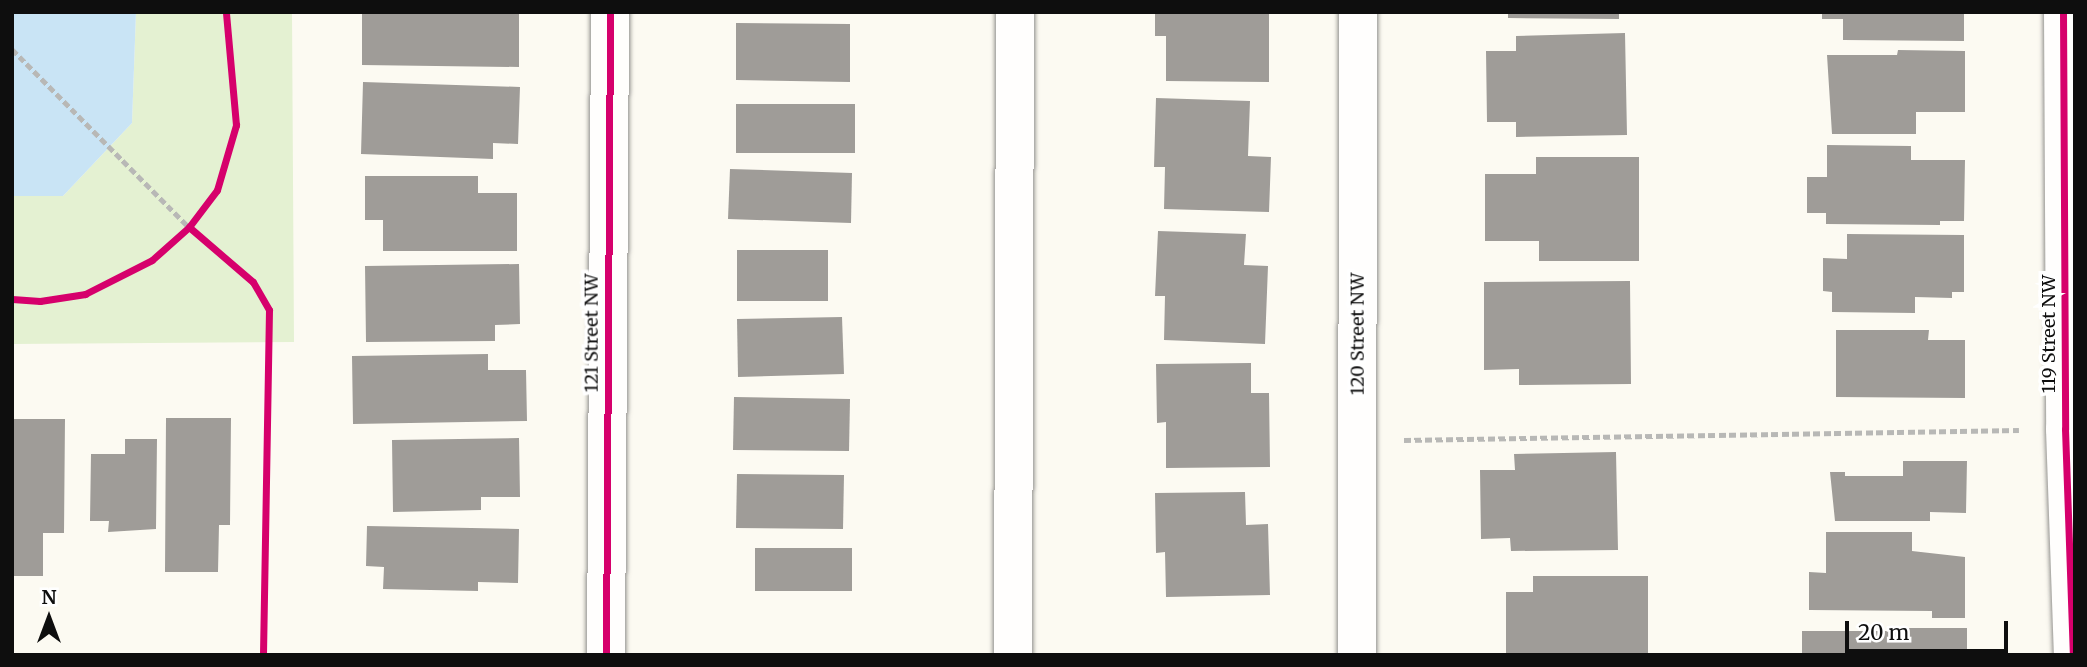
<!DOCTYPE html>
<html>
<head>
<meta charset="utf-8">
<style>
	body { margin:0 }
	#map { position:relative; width:2087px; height:667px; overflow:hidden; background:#fcfaf2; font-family:Merriweather,serif }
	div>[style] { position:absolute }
	.green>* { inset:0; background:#e4f1d2 }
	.water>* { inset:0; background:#c9e4f5 }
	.building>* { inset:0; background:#9f9c98 }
	.path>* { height:4.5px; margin-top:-2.25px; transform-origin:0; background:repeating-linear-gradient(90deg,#b8b8b6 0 7px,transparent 0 10.5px) }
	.roads { filter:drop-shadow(0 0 2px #959491) drop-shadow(0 0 2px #959491) }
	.minor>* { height:38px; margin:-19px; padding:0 19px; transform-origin:19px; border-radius:19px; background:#fffefd }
	.cycleway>* { height:7px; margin:-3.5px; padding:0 3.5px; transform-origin:3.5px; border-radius:3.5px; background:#d6006c }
	span { translate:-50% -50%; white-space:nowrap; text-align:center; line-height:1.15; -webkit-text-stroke:7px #fff; paint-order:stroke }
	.street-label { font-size:18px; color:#0e0e0e }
	.frame { position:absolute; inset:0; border:14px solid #0e0e0e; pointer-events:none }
	.north { position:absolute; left:14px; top:583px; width:70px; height:70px; -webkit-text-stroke:5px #fff; paint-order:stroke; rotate:0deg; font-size:19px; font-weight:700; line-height:28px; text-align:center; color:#0e0e0e }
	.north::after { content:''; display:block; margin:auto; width:24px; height:32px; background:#0e0e0e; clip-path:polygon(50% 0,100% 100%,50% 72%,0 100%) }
	.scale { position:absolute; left:1845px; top:621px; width:163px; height:32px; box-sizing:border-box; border:4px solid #0e0e0e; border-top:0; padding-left:9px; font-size:21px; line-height:24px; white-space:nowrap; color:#0e0e0e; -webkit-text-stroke:5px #fff; paint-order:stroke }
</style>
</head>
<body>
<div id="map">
	<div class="green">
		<div style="clip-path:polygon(136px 12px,292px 12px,294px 342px,12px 344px,12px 196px,63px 196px,132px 123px)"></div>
	</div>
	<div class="water">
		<div style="clip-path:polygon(12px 12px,136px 12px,132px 123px,63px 196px,12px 196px)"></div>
	</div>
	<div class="building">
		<div style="clip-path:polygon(362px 12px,519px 12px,519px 67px,362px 65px)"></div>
		<div style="clip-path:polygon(1155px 12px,1269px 12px,1269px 82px,1166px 81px,1166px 36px,1155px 36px)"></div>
		<div style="clip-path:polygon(1508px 12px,1619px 12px,1619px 19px,1508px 18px)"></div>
		<div style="clip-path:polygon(1822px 12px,1964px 12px,1964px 41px,1843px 40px,1843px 19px,1822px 19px)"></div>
		<div style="clip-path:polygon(736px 23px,850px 24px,850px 82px,736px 80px)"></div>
		<div style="clip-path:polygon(1625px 33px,1627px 135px,1516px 137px,1516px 122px,1487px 122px,1486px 51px,1516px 51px,1516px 36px)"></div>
		<div style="clip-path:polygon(1898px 50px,1965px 51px,1965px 112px,1916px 112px,1916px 134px,1832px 134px,1827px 55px,1897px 55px)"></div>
		<div style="clip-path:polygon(363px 82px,520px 87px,518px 144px,493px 143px,493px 159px,361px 154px)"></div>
		<div style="clip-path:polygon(1156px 98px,1250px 101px,1248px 156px,1271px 157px,1269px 212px,1164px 209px,1165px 167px,1154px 167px)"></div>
		<div style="clip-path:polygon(736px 104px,855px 104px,855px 153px,736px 153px)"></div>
		<div style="clip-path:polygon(1827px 145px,1911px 146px,1911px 160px,1965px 160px,1964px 221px,1940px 221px,1940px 225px,1826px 224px,1826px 213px,1807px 213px,1807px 177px,1827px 177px)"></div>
		<div style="clip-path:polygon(1536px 157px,1639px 157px,1639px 261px,1539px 261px,1539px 241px,1485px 241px,1485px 174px,1536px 174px)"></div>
		<div style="clip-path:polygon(730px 169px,852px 173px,851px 223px,728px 219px)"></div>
		<div style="clip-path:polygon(365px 176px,478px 176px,478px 193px,517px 193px,517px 251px,383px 251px,383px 220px,365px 220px)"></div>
		<div style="clip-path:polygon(1158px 231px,1246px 234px,1244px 265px,1268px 266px,1265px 344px,1164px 340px,1165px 296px,1155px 296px)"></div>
		<div style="clip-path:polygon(1847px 234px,1964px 235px,1964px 292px,1952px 292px,1952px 298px,1915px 297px,1915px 313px,1832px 312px,1832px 292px,1823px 291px,1823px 258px,1847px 259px)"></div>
		<div style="clip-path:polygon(737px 250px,828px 250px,828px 301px,737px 301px)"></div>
		<div style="clip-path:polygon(519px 264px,520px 324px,495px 325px,495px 341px,366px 342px,365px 266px)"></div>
		<div style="clip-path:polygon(1630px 281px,1631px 384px,1519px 385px,1519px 369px,1484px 370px,1484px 282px)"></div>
		<div style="clip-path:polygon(842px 317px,844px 374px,738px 377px,737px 319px)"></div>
		<div style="clip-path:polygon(1836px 330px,1929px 330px,1928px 340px,1965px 340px,1965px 398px,1836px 397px)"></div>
		<div style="clip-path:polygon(488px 354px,488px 370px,526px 370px,527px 421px,353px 424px,352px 356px)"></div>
		<div style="clip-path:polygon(1251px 363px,1251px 393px,1269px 393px,1270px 467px,1166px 468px,1166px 422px,1157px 423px,1156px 364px)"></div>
		<div style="clip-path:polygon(734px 397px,850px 399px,849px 451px,733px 450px)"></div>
		<div style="clip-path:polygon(166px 418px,231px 418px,230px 525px,219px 525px,218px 572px,165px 572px)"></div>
		<div style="clip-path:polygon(12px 419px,65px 419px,64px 533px,43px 533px,43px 576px,12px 576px)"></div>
		<div style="clip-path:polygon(519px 438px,520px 497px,481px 497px,481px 510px,393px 512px,392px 440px)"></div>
		<div style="clip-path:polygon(125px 439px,157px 439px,156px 529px,108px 532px,109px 521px,90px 521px,91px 454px,125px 454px)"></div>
		<div style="clip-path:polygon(1616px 452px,1618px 550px,1511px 551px,1510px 538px,1481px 539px,1480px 470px,1515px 470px,1514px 454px)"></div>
		<div style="clip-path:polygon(1903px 461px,1967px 461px,1966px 513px,1930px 512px,1930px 521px,1835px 521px,1830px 472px,1845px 472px,1845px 476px,1903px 476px)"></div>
		<div style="clip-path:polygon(737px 474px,844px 475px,843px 529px,736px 528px)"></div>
		<div style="clip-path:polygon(1245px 492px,1246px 525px,1268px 524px,1270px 595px,1166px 597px,1165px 552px,1156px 553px,1155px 493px)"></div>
		<div style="clip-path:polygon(367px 526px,519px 529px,518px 583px,478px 582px,478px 591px,383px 589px,384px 567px,366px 566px)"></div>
		<div style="clip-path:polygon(1826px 532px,1912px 532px,1912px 551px,1965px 557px,1965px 618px,1932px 618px,1932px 611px,1809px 610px,1809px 572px,1826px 573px)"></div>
		<div style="clip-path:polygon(755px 548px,852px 548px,852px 591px,755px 591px)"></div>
		<div style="clip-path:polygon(1533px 576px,1648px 576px,1648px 655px,1506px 655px,1506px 592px,1533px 592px)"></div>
		<div style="clip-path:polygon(1906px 628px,1967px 628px,1967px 655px,1802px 655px,1802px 631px,1906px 631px)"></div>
	</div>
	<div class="path">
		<div style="left:12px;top:49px;width:251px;rotate:45.2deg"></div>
		<div style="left:1404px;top:440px;width:615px;rotate:-0.93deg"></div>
	</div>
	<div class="roads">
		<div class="minor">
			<div style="left:2063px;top:12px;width:417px;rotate:89.7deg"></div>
			<div style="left:2065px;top:429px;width:226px;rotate:88deg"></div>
			<div style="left:606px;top:655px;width:643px;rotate:-89.64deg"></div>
			<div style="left:1013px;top:655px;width:643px;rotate:-89.82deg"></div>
			<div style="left:1357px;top:655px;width:643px;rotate:-89.91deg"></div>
		</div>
	</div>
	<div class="cycleway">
		<div style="left:2063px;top:12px;width:417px;rotate:89.7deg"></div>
		<div style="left:2065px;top:429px;width:226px;rotate:88deg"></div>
		<div style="left:189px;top:227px;width:84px;rotate:40.7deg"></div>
		<div style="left:253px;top:282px;width:32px;rotate:60deg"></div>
		<div style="left:269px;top:310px;width:345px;rotate:91deg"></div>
		<div style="left:12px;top:299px;width:28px;rotate:4deg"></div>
		<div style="left:40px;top:301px;width:46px;rotate:-8.8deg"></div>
		<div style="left:85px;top:294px;width:75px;rotate:-26.9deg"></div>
		<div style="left:152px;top:260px;width:50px;rotate:-41.7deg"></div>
		<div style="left:189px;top:227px;width:46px;rotate:-52.9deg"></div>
		<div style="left:217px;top:190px;width:68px;rotate:-73.7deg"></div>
		<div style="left:236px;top:125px;width:113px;rotate:-95.1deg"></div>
		<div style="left:606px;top:655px;width:643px;rotate:-89.64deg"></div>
	</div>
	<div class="street-label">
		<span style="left:592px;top:333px;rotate:-90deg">121 Street NW</span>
		<span style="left:1358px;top:334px;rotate:-90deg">120 Street NW</span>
		<span style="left:2049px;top:334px;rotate:-90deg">119 Street NW</span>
	</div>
	<div class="frame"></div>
	<div class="north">N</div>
	<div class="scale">20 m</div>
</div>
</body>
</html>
